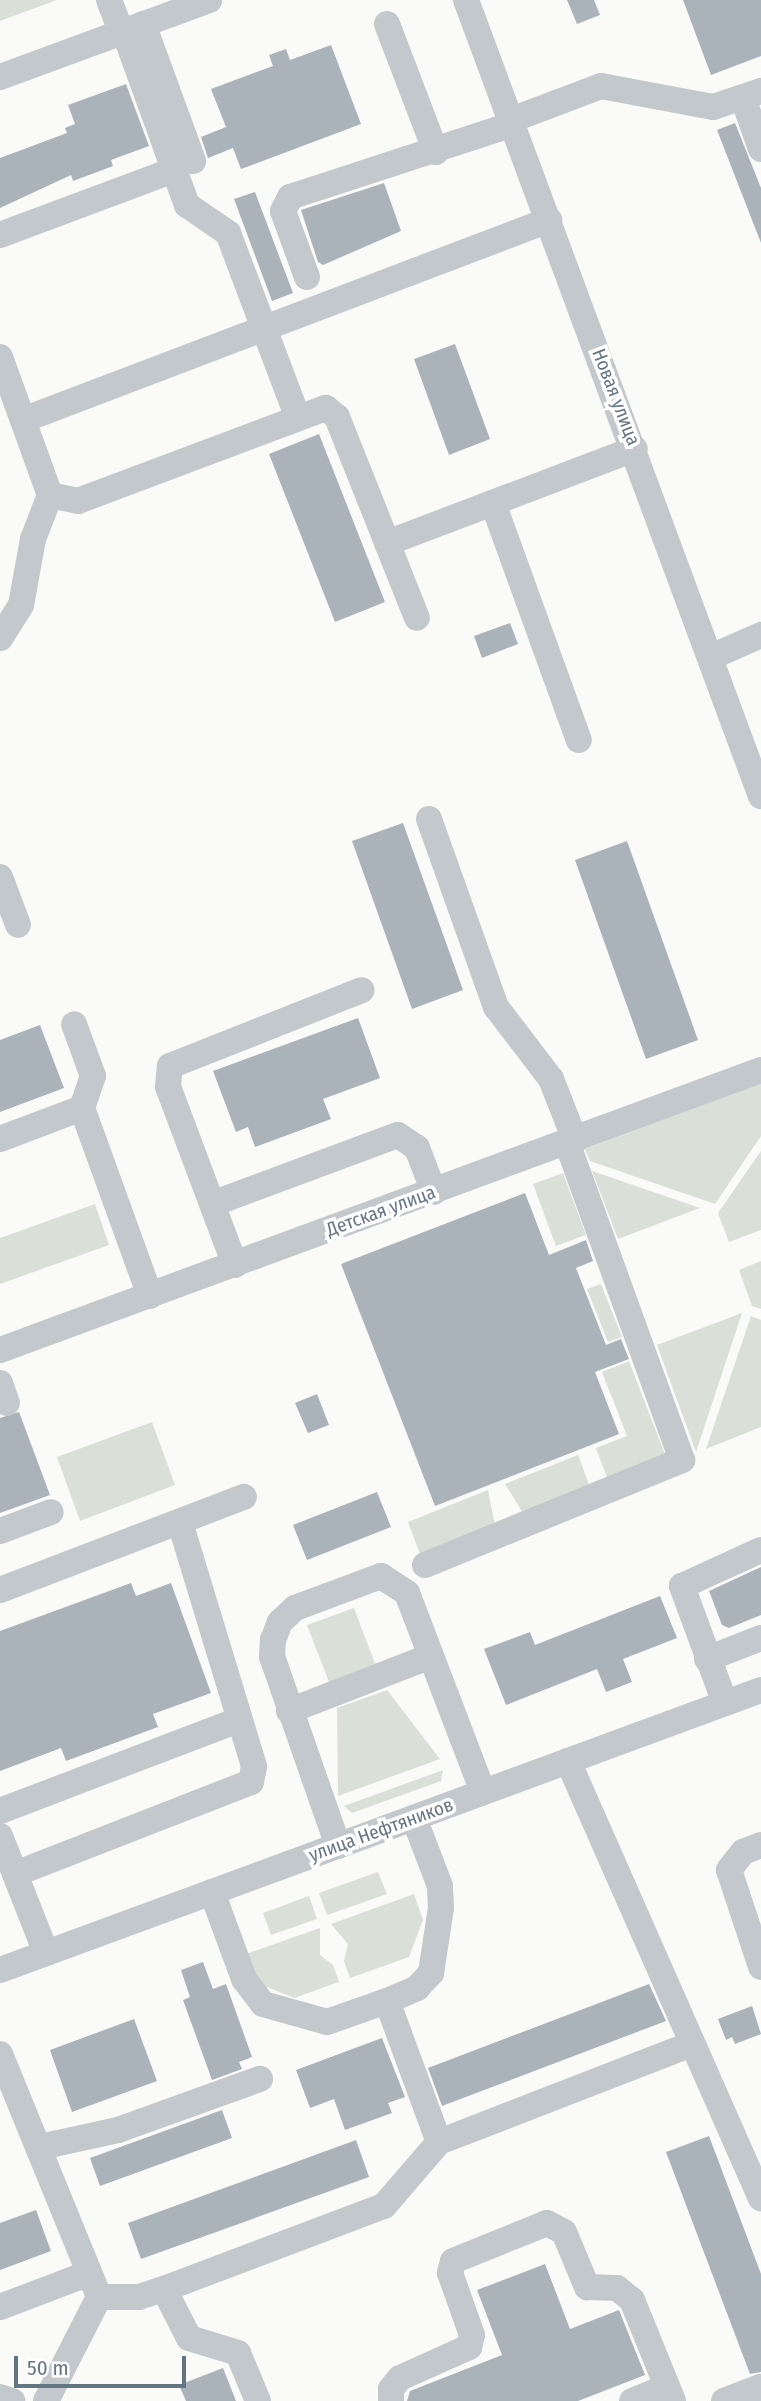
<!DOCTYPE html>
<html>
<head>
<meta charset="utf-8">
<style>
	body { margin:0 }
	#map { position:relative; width:761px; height:2401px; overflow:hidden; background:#fafaf8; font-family:"Fira Sans Condensed",sans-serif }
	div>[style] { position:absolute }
	.green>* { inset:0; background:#dadfd7 }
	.building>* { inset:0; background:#aab3b9 }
	.minor>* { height:26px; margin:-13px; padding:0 13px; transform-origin:13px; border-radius:13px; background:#c3c8cc }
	span { translate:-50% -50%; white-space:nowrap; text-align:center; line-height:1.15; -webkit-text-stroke:7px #fff; paint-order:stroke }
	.street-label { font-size:19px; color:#657683 }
	.scale { position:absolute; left:14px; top:2356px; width:172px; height:32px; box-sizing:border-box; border:4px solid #657683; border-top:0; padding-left:9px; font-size:21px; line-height:24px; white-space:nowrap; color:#657683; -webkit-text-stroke:5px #fff; paint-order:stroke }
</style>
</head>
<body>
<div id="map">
	<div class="green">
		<div style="clip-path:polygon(0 0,57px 0,0 21px)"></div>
		<div style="clip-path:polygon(761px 1083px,761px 1136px,715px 1204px,590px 1161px,585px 1149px)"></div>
		<div style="clip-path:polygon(761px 1151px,761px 1230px,729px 1242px,718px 1213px)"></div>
		<div style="clip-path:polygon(592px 1171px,700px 1208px,618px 1239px)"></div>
		<div style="clip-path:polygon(563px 1173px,586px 1235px,556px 1246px,533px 1184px)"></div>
		<div style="clip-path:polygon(95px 1204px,109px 1245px,0 1284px,0 1238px)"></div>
		<div style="clip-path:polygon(761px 1261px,761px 1309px,752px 1306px,739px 1270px)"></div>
		<div style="clip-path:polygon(601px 1284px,622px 1337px,608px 1342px,587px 1289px)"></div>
		<div style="clip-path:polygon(742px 1313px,696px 1452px,657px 1345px)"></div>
		<div style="clip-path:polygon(751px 1316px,761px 1320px,761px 1427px,706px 1449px)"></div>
		<div style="clip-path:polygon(629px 1361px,666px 1457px,608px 1480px,596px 1448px,627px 1436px,602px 1372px)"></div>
		<div style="clip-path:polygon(152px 1422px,175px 1485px,80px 1521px,57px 1457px)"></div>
		<div style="clip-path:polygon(578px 1455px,590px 1487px,523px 1513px,505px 1484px)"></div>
		<div style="clip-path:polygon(488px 1490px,495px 1525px,420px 1554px,408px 1522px)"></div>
		<div style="clip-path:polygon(354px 1608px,375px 1664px,329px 1682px,307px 1625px)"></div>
		<div style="clip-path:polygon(387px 1690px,440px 1759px,338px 1796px,337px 1708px)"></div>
		<div style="clip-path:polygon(443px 1770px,441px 1781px,352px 1813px,344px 1806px)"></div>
		<div style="clip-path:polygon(378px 1872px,387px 1894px,327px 1915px,319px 1893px)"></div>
		<div style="clip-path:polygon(414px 1894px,423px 1920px,409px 1957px,350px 1978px,344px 1961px,348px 1944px,331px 1924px)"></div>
		<div style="clip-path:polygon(309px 1896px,317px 1919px,271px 1935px,263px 1913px)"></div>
		<div style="clip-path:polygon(320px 1928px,320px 1955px,333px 1965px,339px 1982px,294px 1998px,253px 1981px,243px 1955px)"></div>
	</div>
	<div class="building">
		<div style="clip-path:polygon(567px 0,594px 0,600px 15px,577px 24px)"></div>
		<div style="clip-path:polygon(683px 0,761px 0,761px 56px,711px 75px)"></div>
		<div style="clip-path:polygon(331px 45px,361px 124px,241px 169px,233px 148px,208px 158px,201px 137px,226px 127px,211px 89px,273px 66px,269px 55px,286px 49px,290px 60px)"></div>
		<div style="clip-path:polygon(126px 84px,149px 146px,111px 160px,113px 166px,73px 181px,71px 175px,0 208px,0 158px,67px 133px,65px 128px,75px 124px,68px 105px)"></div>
		<div style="clip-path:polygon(735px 123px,761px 188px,761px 243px,717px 130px)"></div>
		<div style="clip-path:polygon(384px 183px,401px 231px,323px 265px,318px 262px,301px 210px)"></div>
		<div style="clip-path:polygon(255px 192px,293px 293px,272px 301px,234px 199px)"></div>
		<div style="clip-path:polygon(455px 344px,490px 439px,449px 455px,414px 359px)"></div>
		<div style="clip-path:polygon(319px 434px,385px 602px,335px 622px,269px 454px)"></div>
		<div style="clip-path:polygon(510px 623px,518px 644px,482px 658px,474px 636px)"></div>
		<div style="clip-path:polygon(403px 823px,463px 990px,412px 1009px,352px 841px)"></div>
		<div style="clip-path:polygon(627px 841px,698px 1040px,646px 1059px,575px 860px)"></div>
		<div style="clip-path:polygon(358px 1018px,380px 1078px,323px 1099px,331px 1119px,255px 1147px,248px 1127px,236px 1132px,213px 1071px)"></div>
		<div style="clip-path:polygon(40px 1025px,64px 1088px,0 1112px,0 1040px)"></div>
		<div style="clip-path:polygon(525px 1193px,549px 1255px,586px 1240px,593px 1261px,576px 1268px,606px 1345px,621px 1339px,629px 1359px,595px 1372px,619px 1434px,435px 1506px,341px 1264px)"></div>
		<div style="clip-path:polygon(317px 1394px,329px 1425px,308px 1433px,295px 1403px)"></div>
		<div style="clip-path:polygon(19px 1412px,50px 1495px,0 1513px,0 1418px)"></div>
		<div style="clip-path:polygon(377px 1492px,391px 1527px,307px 1560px,293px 1525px)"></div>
		<div style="clip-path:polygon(761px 1567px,761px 1615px,729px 1628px,722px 1625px,709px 1591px)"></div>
		<div style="clip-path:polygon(131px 1583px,136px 1596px,171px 1583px,211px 1693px,153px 1714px,158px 1727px,66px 1761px,61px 1748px,0 1771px,0 1631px)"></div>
		<div style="clip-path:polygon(660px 1596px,677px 1638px,623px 1659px,632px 1682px,606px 1692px,597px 1669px,506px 1705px,484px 1649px,530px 1632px,535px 1645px)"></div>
		<div style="clip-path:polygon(203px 1962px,213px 1989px,226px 1984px,252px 2057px,239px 2062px,242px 2069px,212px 2080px,183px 2000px,190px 1997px,181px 1970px)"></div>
		<div style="clip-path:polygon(649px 1984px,666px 2021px,442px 2106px,428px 2068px)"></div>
		<div style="clip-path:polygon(752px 2006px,761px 2034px,735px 2044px,732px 2037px,726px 2040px,718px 2019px)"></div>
		<div style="clip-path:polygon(134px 2019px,157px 2081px,72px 2112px,50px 2050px)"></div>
		<div style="clip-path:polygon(382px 2038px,405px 2097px,388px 2103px,392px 2113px,345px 2130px,334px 2099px,310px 2108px,296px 2070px)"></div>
		<div style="clip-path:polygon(222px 2110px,232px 2138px,100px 2186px,90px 2158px)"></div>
		<div style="clip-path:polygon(709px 2136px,761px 2274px,761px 2372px,750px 2374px,666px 2152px)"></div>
		<div style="clip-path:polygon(356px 2140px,369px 2177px,141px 2259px,128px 2223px)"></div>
		<div style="clip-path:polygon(36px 2210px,51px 2251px,0 2270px,0 2223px)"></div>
		<div style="clip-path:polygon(545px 2264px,570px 2329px,619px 2310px,645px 2375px,578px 2401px,407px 2401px,410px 2391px,502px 2355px,477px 2290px)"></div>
		<div style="clip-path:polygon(223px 2368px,236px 2401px,186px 2401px,179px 2385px)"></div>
	</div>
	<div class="minor">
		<div style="left:109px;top:0;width:34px;rotate:69deg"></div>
		<div style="left:466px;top:0;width:849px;rotate:69.67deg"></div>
		<div style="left:143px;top:24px;width:146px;rotate:69.9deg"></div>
		<div style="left:387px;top:24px;width:137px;rotate:69.1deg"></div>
		<div style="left:124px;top:31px;width:185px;rotate:70.1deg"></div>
		<div style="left:187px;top:205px;width:50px;rotate:34.3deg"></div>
		<div style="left:228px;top:233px;width:196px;rotate:69.3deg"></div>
		<div style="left:0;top:77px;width:223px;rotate:-20.2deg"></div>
		<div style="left:743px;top:98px;width:54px;rotate:70.6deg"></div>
		<div style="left:511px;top:120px;width:96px;rotate:-20.7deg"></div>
		<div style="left:601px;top:86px;width:114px;rotate:10.6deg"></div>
		<div style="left:713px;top:107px;width:51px;rotate:-18.4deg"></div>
		<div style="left:0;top:235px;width:186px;rotate:-20.5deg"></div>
		<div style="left:307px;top:277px;width:70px;rotate:-110deg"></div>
		<div style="left:283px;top:211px;width:16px;rotate:-63deg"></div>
		<div style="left:290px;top:197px;width:235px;rotate:-18.1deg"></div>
		<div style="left:0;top:357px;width:147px;rotate:70.1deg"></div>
		<div style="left:50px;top:495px;width:47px;rotate:111.1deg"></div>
		<div style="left:33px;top:539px;width:67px;rotate:100.3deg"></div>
		<div style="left:21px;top:605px;width:39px;rotate:122deg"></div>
		<div style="left:23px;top:420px;width:563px;rotate:-20.82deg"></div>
		<div style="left:50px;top:495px;width:29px;rotate:12deg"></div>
		<div style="left:78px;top:501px;width:265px;rotate:-20.6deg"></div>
		<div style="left:326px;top:408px;width:14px;rotate:39deg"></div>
		<div style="left:337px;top:417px;width:216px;rotate:68.3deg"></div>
		<div style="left:493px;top:503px;width:252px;rotate:70.1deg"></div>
		<div style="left:387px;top:543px;width:265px;rotate:-20.8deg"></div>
		<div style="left:711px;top:657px;width:55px;rotate:-23.7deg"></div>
		<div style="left:429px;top:819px;width:200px;rotate:70.4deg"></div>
		<div style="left:496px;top:1007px;width:91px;rotate:52.6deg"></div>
		<div style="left:551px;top:1079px;width:66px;rotate:68.5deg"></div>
		<div style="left:0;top:877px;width:51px;rotate:69.4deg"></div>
		<div style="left:82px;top:1108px;width:200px;rotate:70.1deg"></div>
		<div style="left:0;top:1139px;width:88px;rotate:-20.7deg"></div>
		<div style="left:82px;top:1108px;width:34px;rotate:-71deg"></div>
		<div style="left:93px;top:1076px;width:55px;rotate:-110.1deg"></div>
		<div style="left:212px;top:1204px;width:198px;rotate:-20.4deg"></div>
		<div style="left:398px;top:1135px;width:23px;rotate:34deg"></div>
		<div style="left:417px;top:1148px;width:47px;rotate:68.9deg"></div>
		<div style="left:235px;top:1265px;width:190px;rotate:-110.6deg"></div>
		<div style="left:168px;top:1087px;width:21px;rotate:-85deg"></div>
		<div style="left:170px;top:1066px;width:206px;rotate:-21.6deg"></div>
		<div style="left:0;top:1350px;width:811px;rotate:-20.2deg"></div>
		<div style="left:0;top:1383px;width:21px;rotate:71deg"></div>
		<div style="left:0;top:1531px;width:54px;rotate:-20.4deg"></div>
		<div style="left:425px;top:1565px;width:278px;rotate:-22.2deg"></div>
		<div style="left:682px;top:1460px;width:337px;rotate:-109.9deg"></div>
		<div style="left:0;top:1590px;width:261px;rotate:-20.9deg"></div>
		<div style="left:707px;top:1659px;width:58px;rotate:-21.3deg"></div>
		<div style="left:725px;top:1703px;width:125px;rotate:-110.2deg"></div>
		<div style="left:682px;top:1586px;width:87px;rotate:-24.5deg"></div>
		<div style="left:289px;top:1711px;width:152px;rotate:-21.2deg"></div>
		<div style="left:568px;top:1761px;width:478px;rotate:66.2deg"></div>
		<div style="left:0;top:1811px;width:255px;rotate:-20.9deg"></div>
		<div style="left:0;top:1836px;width:126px;rotate:68.5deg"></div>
		<div style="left:761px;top:1845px;width:19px;rotate:159deg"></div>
		<div style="left:743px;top:1852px;width:23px;rotate:128deg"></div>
		<div style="left:729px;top:1870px;width:102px;rotate:71.7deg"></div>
		<div style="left:338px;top:1846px;width:200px;rotate:-109.2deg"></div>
		<div style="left:272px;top:1657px;width:17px;rotate:-87deg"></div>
		<div style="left:273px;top:1640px;width:19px;rotate:-69deg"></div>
		<div style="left:280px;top:1622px;width:21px;rotate:-43deg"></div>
		<div style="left:295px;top:1608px;width:92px;rotate:-20.4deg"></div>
		<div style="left:381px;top:1576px;width:31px;rotate:33deg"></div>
		<div style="left:407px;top:1593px;width:213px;rotate:69.1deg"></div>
		<div style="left:15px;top:1874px;width:253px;rotate:-21.3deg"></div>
		<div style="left:251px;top:1782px;width:16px;rotate:-79deg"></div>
		<div style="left:254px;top:1766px;width:255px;rotate:-106.9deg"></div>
		<div style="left:212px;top:1892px;width:93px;rotate:69.8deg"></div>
		<div style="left:244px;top:1979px;width:31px;rotate:53deg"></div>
		<div style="left:263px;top:2004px;width:66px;rotate:15.7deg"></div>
		<div style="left:327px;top:2022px;width:64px;rotate:-19.3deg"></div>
		<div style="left:387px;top:2001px;width:33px;rotate:-23deg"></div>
		<div style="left:417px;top:1988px;width:21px;rotate:-47deg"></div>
		<div style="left:431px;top:1973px;width:66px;rotate:-81.3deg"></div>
		<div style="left:441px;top:1908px;width:22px;rotate:-93deg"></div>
		<div style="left:440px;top:1886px;width:73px;rotate:-110.9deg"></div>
		<div style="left:0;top:1970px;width:811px;rotate:-20.2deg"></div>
		<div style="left:387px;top:2001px;width:150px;rotate:69.8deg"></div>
		<div style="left:0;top:2054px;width:262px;rotate:67.8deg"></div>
		<div style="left:40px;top:2147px;width:80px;rotate:-12.3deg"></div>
		<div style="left:118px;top:2130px;width:151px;rotate:-19.8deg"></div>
		<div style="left:164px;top:2289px;width:55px;rotate:63deg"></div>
		<div style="left:189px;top:2338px;width:51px;rotate:17deg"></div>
		<div style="left:238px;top:2353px;width:52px;rotate:67.4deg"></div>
		<div style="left:99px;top:2297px;width:40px"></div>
		<div style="left:139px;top:2297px;width:26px;rotate:-18deg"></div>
		<div style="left:164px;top:2289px;width:235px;rotate:-20.7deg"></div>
		<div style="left:384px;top:2206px;width:84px;rotate:-49.3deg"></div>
		<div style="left:439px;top:2142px;width:268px;rotate:-21.2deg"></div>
		<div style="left:0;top:2307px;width:93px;rotate:-20.8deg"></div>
		<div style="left:0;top:2397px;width:13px;rotate:18deg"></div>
		<div style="left:46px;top:2401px;width:117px;rotate:-63deg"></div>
		<div style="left:391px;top:2401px;width:12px;rotate:-90deg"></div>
		<div style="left:391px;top:2389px;width:14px;rotate:-51deg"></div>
		<div style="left:400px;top:2378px;width:76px;rotate:-24.2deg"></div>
		<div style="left:469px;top:2347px;width:12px;rotate:-76deg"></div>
		<div style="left:472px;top:2335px;width:66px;rotate:-109.5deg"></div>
		<div style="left:450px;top:2273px;width:12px;rotate:-76deg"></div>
		<div style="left:453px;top:2261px;width:101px;rotate:-22deg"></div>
		<div style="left:547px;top:2223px;width:19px;rotate:28deg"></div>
		<div style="left:564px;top:2232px;width:60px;rotate:67.3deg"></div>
		<div style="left:587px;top:2287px;width:30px;rotate:2deg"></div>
		<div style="left:617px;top:2288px;width:19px;rotate:39deg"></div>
		<div style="left:632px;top:2300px;width:109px;rotate:67.9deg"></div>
		<div style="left:632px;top:2401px;width:35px;rotate:-22deg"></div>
		<div style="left:724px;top:2401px;width:40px;rotate:-21deg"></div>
	</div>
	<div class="street-label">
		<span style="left:616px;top:397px;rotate:69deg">Новая улица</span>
		<span style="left:381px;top:1211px;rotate:-20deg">Детская улица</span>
		<span style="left:381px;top:1830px;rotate:-20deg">улица Нефтяников</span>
	</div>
	<div class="scale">50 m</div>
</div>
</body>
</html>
